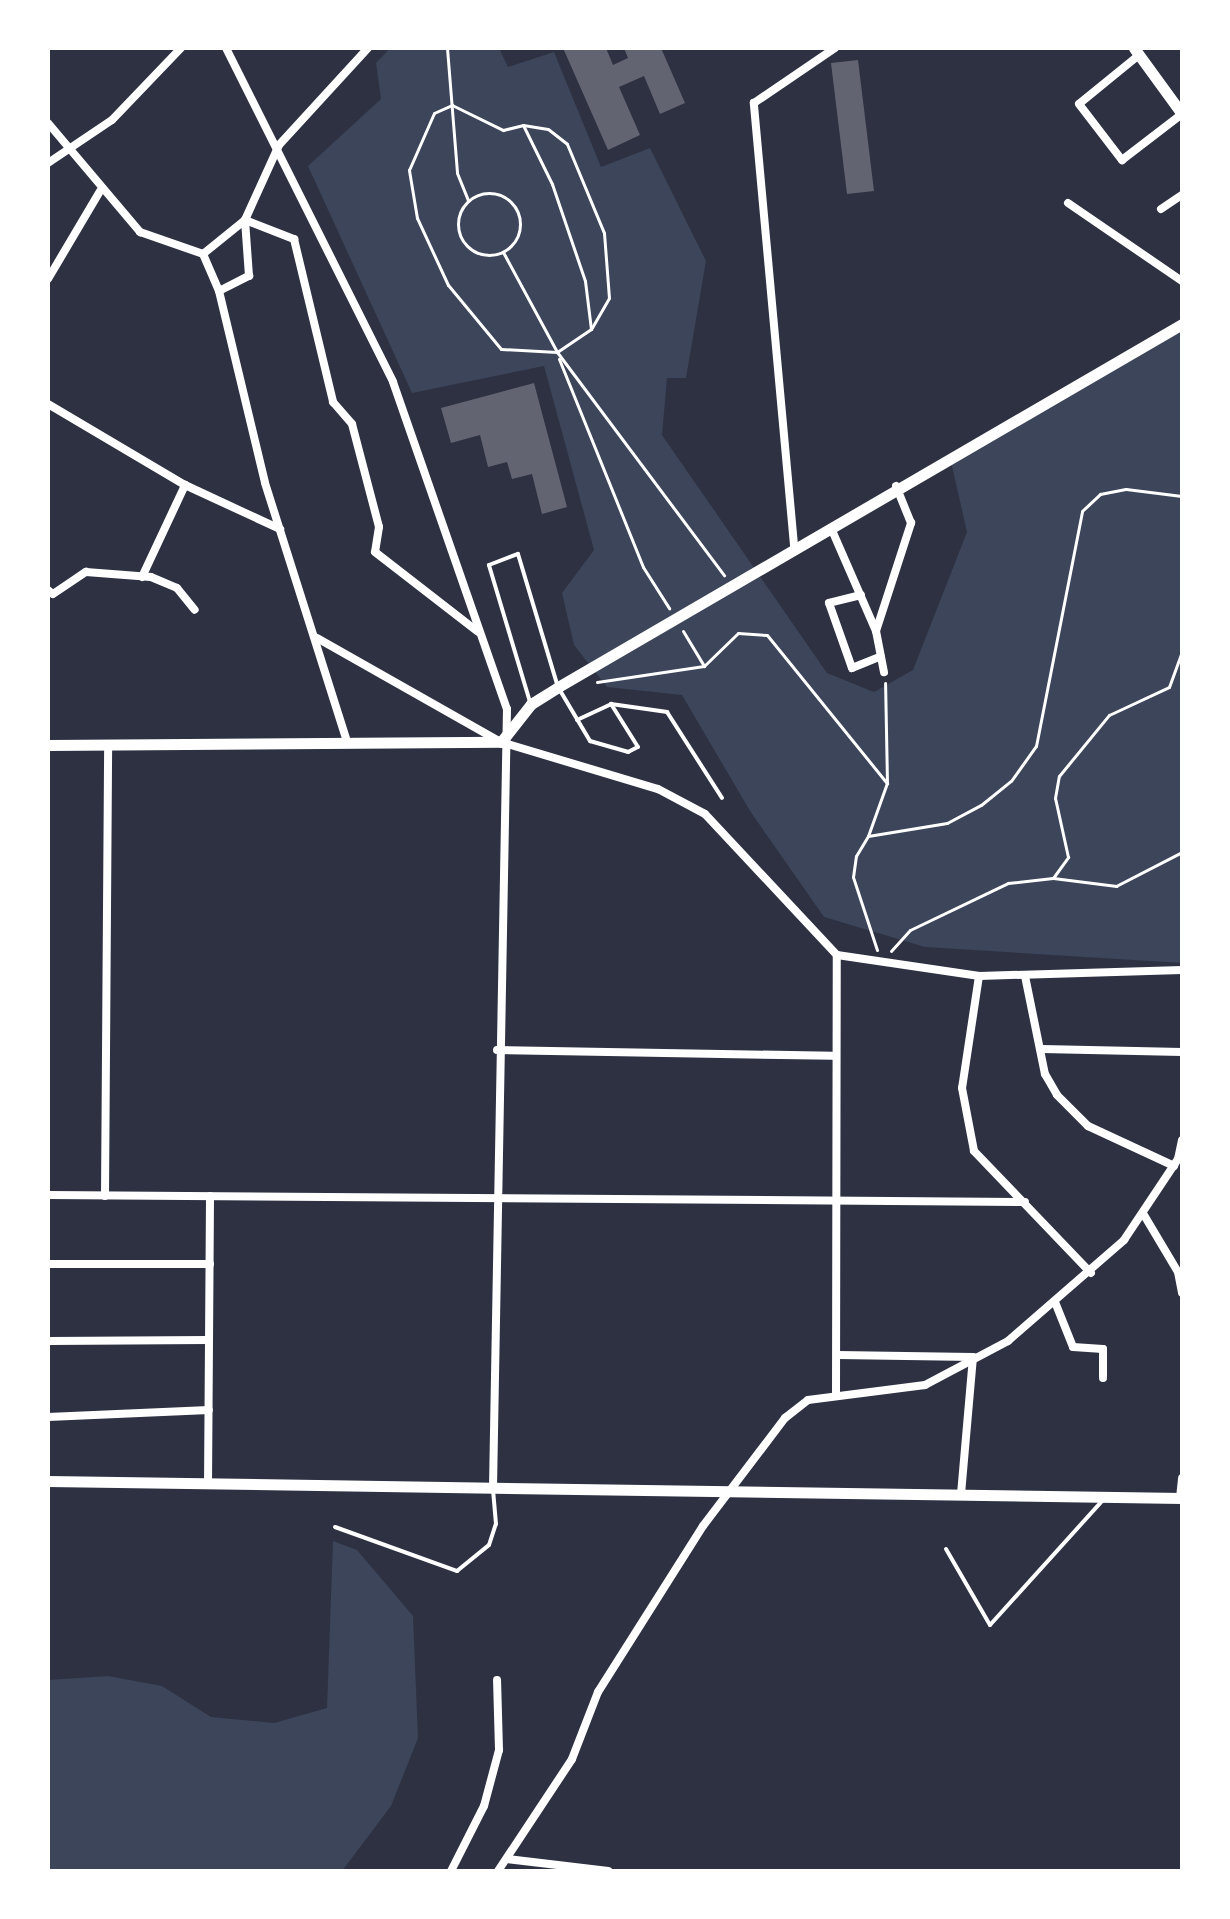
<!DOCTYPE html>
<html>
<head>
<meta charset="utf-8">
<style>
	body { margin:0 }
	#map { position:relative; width:1230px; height:1919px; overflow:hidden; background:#2d3142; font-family:"Varela Round",sans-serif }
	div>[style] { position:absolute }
	.green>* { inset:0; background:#3c4559 }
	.building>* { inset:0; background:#626471 }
	.path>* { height:3px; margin:-1.5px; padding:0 1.5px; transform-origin:1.5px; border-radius:1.5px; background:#fff }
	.path>.ring { margin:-1.5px; padding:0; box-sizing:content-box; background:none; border:3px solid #fff; border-radius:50% }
	.service>* { height:4px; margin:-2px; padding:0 2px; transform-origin:2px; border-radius:2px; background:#fff }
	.minor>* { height:8px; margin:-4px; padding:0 4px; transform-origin:4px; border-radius:4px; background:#fff }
	.tertiary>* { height:11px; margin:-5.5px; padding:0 5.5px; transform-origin:5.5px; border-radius:5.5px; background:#fff }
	span { translate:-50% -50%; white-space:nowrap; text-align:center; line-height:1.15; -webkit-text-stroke:6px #fff; paint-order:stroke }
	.frame { position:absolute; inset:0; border:50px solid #fff; pointer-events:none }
</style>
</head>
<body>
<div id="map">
	<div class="green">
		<div style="clip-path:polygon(390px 48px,499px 48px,508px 67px,554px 52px,601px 167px,650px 148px,706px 261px,686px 378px,667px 378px,662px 435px,827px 673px,874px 692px,913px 670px,967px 532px,951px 462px,1182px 327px,1182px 963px,925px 947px,824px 917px,750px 811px,682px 695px,607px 687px,574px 645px,562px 593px,594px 550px,544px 366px,412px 393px,308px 166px,381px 99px,376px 63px)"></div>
		<div style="clip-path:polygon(333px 1541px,357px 1550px,413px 1616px,418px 1738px,391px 1806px,342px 1871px,48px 1871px,48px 1680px,108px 1676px,162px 1686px,211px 1717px,274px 1723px,327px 1708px)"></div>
	</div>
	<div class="building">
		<div style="clip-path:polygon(563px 48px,606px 48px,613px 65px,628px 58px,624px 48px,661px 48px,685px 103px,660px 114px,644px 76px,619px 87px,640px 135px,608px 150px)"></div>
		<div style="clip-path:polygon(858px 60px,874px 191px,847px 194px,831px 63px)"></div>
		<div style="clip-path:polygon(534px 383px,567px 507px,542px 514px,532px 474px,512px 479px,507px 462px,488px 467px,480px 435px,451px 443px,441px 408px)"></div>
	</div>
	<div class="path">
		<div style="left:447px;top:48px;width:125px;rotate:85.4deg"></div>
		<div style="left:457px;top:173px;width:29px;rotate:68deg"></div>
		<div style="left:523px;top:125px;width:66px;rotate:63.8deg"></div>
		<div style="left:552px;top:184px;width:102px;rotate:71.2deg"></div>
		<div style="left:585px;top:281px;width:48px;rotate:82.9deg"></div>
		<div style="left:591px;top:329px;width:41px;rotate:145.9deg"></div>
		<div style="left:557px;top:352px;width:56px;rotate:-176.9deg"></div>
		<div style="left:501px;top:349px;width:83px;rotate:-129.6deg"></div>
		<div style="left:448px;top:285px;width:74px;rotate:-114.8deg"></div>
		<div style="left:417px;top:218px;width:49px;rotate:-99.5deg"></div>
		<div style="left:409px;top:170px;width:62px;rotate:-66.3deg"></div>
		<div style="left:434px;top:113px;width:20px;rotate:-24deg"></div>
		<div style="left:452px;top:105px;width:57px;rotate:26.1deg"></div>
		<div style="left:503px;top:130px;width:21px;rotate:-14deg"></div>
		<div style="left:523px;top:125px;width:25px;rotate:9deg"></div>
		<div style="left:548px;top:129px;width:24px;rotate:38deg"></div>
		<div style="left:567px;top:144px;width:96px;rotate:67.4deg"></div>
		<div style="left:604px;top:233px;width:65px;rotate:85.6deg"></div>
		<div style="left:609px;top:298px;width:36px;rotate:120deg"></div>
		<div class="ring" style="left:458px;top:193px;width:59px;height:59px"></div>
		<div style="left:503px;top:252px;width:114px;rotate:61.6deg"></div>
		<div style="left:557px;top:352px;width:279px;rotate:53.2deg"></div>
		<div style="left:559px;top:359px;width:224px;rotate:68deg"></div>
		<div style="left:643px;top:567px;width:49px;rotate:57.6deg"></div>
		<div style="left:683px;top:631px;width:41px;rotate:59deg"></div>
		<div style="left:597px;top:682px;width:108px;rotate:-8.5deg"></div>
		<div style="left:704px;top:666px;width:47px;rotate:-44.1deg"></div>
		<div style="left:738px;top:633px;width:29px;rotate:4deg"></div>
		<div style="left:767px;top:635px;width:191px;rotate:51deg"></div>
		<div style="left:868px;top:836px;width:56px;rotate:-70.3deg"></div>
		<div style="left:887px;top:783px;width:100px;rotate:-91.1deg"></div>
		<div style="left:1053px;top:878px;width:26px;rotate:-54deg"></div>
		<div style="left:1068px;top:857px;width:60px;rotate:-102.4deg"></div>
		<div style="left:1055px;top:798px;width:22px;rotate:-80deg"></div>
		<div style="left:1059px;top:776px;width:79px;rotate:-50.7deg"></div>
		<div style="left:1109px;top:715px;width:66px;rotate:-25deg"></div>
		<div style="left:1169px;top:687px;width:37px;rotate:-70deg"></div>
		<div style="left:877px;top:950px;width:77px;rotate:-108.2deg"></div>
		<div style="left:853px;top:877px;width:21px;rotate:-82deg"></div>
		<div style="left:856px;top:856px;width:23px;rotate:-59deg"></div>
		<div style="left:868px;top:836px;width:80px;rotate:-9.3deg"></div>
		<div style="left:947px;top:823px;width:38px;rotate:-28deg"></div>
		<div style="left:981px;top:805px;width:38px;rotate:-39deg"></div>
		<div style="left:1011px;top:781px;width:43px;rotate:-54.5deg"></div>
		<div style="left:1036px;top:746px;width:239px;rotate:-78.9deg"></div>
		<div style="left:1082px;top:511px;width:25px;rotate:-43deg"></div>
		<div style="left:1100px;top:494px;width:26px;rotate:-11deg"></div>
		<div style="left:1126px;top:489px;width:56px;rotate:7.1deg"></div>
		<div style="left:891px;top:951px;width:28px;rotate:-48deg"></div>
		<div style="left:910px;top:930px;width:109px;rotate:-25.6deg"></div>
		<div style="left:1008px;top:883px;width:45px;rotate:-6.3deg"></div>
		<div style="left:1053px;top:878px;width:64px;rotate:7.2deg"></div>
		<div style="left:1116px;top:886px;width:74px;rotate:-27.3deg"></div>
	</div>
	<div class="service">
		<div style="left:530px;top:702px;width:143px;rotate:-106.7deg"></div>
		<div style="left:489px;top:565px;width:31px;rotate:-21deg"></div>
		<div style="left:518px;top:554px;width:139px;rotate:73.3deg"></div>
		<div style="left:558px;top:687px;width:63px;rotate:59.3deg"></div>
		<div style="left:590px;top:741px;width:40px;rotate:16deg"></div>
		<div style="left:628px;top:752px;width:11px;rotate:-27deg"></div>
		<div style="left:638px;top:747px;width:51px;rotate:-122.1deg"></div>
		<div style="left:577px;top:720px;width:38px;rotate:-25deg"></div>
		<div style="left:611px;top:704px;width:57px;rotate:8.1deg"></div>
		<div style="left:667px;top:712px;width:102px;rotate:57.4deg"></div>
		<div style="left:335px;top:1527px;width:130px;rotate:19.8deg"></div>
		<div style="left:457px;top:1571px;width:41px;rotate:-39.1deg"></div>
		<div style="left:489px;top:1545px;width:22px;rotate:-72deg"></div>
		<div style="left:496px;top:1524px;width:34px;rotate:-95deg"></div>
		<div style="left:946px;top:1549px;width:88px;rotate:59.9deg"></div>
		<div style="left:990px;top:1625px;width:170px;rotate:-47.9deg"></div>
	</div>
	<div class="minor">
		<div style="left:226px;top:48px;width:373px;rotate:63.4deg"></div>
		<div style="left:393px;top:382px;width:346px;rotate:70.8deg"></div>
		<div style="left:507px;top:709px;width:778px;rotate:91.03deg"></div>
		<div style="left:1139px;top:55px;width:77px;rotate:140.8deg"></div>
		<div style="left:1079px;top:104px;width:71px;rotate:52.5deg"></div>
		<div style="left:1122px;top:160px;width:76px;rotate:-37.5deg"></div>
		<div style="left:48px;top:123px;width:143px;rotate:49.8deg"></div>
		<div style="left:140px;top:232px;width:67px;rotate:19.2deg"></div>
		<div style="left:203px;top:254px;width:40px;rotate:66.6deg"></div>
		<div style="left:219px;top:291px;width:197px;rotate:76.5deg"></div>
		<div style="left:265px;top:483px;width:268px;rotate:72.4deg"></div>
		<div style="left:48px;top:163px;width:77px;rotate:-33.9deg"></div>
		<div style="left:112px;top:120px;width:100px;rotate:-46.2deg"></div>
		<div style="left:1068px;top:203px;width:138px;rotate:34.4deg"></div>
		<div style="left:1161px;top:209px;width:25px;rotate:-34deg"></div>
		<div style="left:203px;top:254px;width:54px;rotate:-39deg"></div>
		<div style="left:245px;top:220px;width:53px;rotate:21.2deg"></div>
		<div style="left:294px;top:239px;width:168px;rotate:76.5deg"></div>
		<div style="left:333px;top:402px;width:29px;rotate:49deg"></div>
		<div style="left:352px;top:424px;width:106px;rotate:75.3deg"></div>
		<div style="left:379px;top:527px;width:25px;rotate:99deg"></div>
		<div style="left:375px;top:552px;width:130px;rotate:37.8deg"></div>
		<div style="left:48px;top:279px;width:102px;rotate:-59.4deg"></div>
		<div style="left:219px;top:291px;width:34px;rotate:-27deg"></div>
		<div style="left:249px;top:276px;width:56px;rotate:-94.1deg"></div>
		<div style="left:245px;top:220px;width:82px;rotate:-65.6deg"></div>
		<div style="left:279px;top:145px;width:132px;rotate:-47.5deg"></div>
		<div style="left:48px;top:404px;width:159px;rotate:30.6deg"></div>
		<div style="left:185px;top:485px;width:105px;rotate:24.9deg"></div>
		<div style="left:831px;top:528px;width:112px;rotate:66.4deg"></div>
		<div style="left:876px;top:631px;width:42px;rotate:79deg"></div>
		<div style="left:794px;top:545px;width:444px;rotate:-95.2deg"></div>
		<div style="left:754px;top:103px;width:98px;rotate:-34.2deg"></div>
		<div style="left:142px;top:577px;width:102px;rotate:-64.9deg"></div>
		<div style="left:48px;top:590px;width:6px;rotate:39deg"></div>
		<div style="left:53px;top:594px;width:40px;rotate:-34deg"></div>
		<div style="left:86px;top:572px;width:65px;rotate:4.4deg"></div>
		<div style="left:151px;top:577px;width:28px;rotate:23deg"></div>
		<div style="left:177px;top:588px;width:28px;rotate:51deg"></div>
		<div style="left:861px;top:595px;width:33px;rotate:166deg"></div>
		<div style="left:829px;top:603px;width:69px;rotate:70.5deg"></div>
		<div style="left:852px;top:668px;width:31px;rotate:-22deg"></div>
		<div style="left:876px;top:631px;width:114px;rotate:-72deg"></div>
		<div style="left:911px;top:523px;width:40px;rotate:-112deg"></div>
		<div style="left:317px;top:638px;width:211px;rotate:29.5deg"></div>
		<div style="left:501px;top:742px;width:164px;rotate:16.7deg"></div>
		<div style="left:658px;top:789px;width:53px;rotate:28deg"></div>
		<div style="left:705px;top:814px;width:193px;rotate:46.9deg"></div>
		<div style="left:837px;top:955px;width:144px;rotate:8.4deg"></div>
		<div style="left:979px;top:976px;width:203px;rotate:-1.7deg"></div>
		<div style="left:979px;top:976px;width:113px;rotate:98.6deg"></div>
		<div style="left:962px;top:1088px;width:64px;rotate:79.2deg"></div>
		<div style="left:974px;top:1151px;width:169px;rotate:46.2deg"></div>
		<div style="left:1025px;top:976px;width:100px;rotate:78.5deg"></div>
		<div style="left:1045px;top:1074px;width:24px;rotate:60deg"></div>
		<div style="left:1057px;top:1095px;width:44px;rotate:45deg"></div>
		<div style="left:1088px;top:1126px;width:95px;rotate:24.9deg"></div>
		<div style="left:1042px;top:1049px;width:140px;rotate:1.2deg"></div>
		<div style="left:497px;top:1050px;width:336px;rotate:1deg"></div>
		<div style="left:48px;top:1195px;width:977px;rotate:0.41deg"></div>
		<div style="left:105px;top:1196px;width:450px;rotate:-89.6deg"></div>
		<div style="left:1144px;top:1215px;width:66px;rotate:59.2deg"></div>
		<div style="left:1178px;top:1272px;width:21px;rotate:79deg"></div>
		<div style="left:48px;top:1264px;width:162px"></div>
		<div style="left:1055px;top:1302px;width:48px;rotate:68.2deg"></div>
		<div style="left:1073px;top:1347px;width:30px;rotate:4deg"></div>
		<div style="left:1103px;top:1349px;width:29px;rotate:90deg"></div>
		<div style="left:48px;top:1341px;width:160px;rotate:-0.4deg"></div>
		<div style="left:838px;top:1355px;width:135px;rotate:0.8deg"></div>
		<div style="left:973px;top:1357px;width:138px;rotate:95deg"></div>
		<div style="left:836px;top:1394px;width:439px;rotate:-89.9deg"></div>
		<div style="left:48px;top:1417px;width:161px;rotate:-2.5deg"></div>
		<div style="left:208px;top:1485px;width:289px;rotate:-89.6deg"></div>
		<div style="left:1180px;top:1498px;width:20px;rotate:-84deg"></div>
		<div style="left:507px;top:1859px;width:102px;rotate:6.8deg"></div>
		<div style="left:451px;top:1871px;width:73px;rotate:-63.1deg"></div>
		<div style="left:484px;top:1806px;width:58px;rotate:-75deg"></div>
		<div style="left:499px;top:1750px;width:70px;rotate:-91.6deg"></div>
		<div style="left:498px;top:1871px;width:134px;rotate:-56.5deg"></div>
		<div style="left:572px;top:1759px;width:72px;rotate:-68.8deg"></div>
		<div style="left:598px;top:1692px;width:196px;rotate:-57.7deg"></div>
		<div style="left:703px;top:1526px;width:136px;rotate:-52.8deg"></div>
		<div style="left:785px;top:1418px;width:29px;rotate:-38deg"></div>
		<div style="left:808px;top:1400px;width:118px;rotate:-7.3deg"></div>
		<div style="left:925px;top:1385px;width:94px;rotate:-27.9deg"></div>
		<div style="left:1008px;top:1341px;width:154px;rotate:-41deg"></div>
		<div style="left:1124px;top:1240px;width:97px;rotate:-56.3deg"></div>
		<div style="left:1178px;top:1159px;width:19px;rotate:-78deg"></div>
	</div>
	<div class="tertiary">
		<div style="left:1134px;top:48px;width:82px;rotate:54deg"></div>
		<div style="left:48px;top:745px;width:453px;rotate:-0.4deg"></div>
		<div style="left:501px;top:742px;width:48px;rotate:-51.7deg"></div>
		<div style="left:531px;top:704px;width:32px;rotate:-32deg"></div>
		<div style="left:558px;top:687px;width:722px;rotate:-30.19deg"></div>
		<div style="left:48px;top:1481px;width:1134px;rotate:0.86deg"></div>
	</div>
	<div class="frame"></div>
</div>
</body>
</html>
